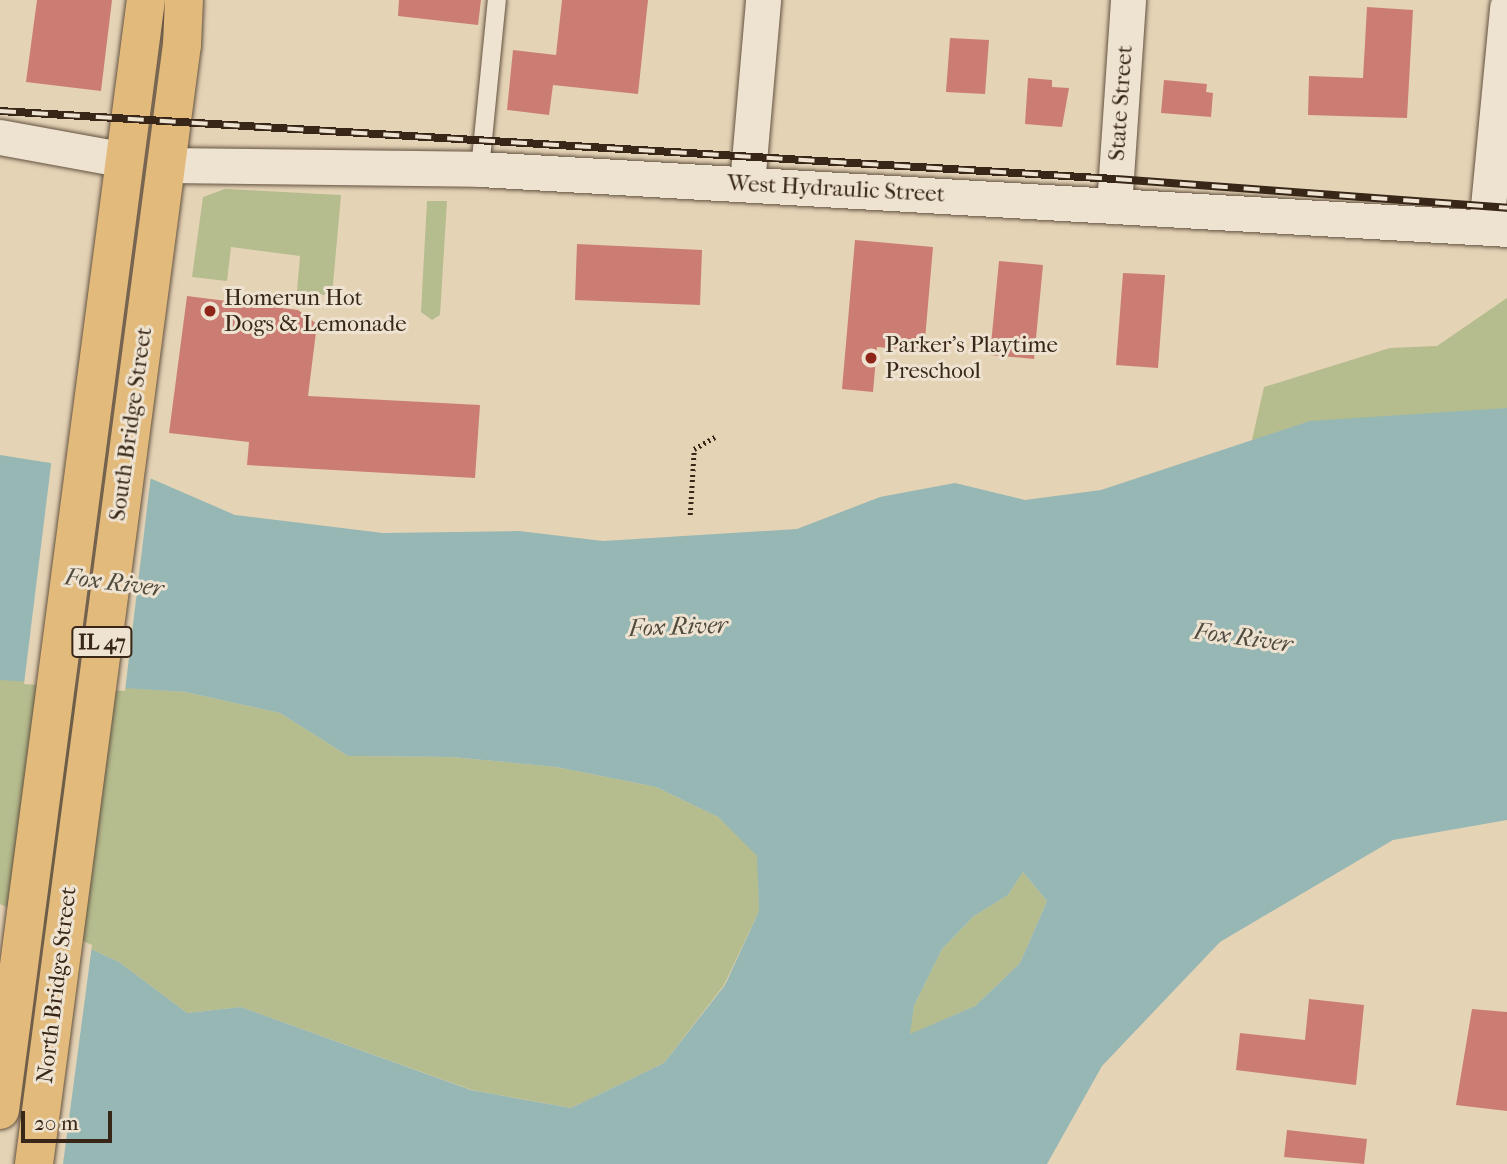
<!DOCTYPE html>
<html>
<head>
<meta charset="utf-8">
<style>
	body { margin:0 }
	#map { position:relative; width:1507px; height:1164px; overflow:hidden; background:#e5d3b6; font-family:"IM FELL French Canon",serif }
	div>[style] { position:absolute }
	.green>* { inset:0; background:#b5bc8d }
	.water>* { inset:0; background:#97b7b4 }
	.pier>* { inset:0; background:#e5d3b6 }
	.building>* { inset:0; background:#cb7d73 }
	.path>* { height:4.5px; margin-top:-2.25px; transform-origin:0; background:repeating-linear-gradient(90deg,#382718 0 2px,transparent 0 5.5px) }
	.roads { filter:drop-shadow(0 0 2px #635240) drop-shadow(0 0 2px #635240) }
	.service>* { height:18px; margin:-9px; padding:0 9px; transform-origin:9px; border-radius:9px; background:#eee2d0 }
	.minor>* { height:35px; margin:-17.5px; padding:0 17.5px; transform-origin:17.5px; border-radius:17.5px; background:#eee2d0 }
	.trunk>* { height:38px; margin:-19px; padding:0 19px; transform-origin:19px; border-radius:19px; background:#e2ba7b }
	.rail>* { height:8px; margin-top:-4px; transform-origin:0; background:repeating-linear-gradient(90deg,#eee2d0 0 16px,#382718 0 32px); box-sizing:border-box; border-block:2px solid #382718 }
	.dots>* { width:19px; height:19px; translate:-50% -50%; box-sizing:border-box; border:4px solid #eee2d0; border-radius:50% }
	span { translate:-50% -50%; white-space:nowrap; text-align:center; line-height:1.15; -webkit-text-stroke:6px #eee2d0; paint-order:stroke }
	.shield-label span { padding:2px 5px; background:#eee2d0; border:2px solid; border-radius:5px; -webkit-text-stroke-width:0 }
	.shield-label { font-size:21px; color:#382718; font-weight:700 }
	.street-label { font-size:23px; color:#382718 }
	.poi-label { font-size:23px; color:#382718 }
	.left { translate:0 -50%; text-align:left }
	.water-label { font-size:24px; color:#504b3f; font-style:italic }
	.scale { position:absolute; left:21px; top:1111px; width:91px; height:32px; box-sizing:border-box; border:4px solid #382718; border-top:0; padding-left:9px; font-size:21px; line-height:24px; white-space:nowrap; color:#382718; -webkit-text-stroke:5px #eee2d0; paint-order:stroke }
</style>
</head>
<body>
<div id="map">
	<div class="green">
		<div style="clip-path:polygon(225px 189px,341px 195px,332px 296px,297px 291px,300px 256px,231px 247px,227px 281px,192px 277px,203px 197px)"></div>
		<div style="clip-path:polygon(427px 201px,447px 201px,440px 315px,432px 320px,421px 312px)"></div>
		<div style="clip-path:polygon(1507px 298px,1507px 408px,1252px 440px,1264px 387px,1390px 348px,1437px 346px)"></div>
		<div style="clip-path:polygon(5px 679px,185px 692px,280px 713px,348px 756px,451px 757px,556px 767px,656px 787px,718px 817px,758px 856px,759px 911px,724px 985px,664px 1063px,571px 1108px,472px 1090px,241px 1007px,187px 1013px,119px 962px,0 907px,0 680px)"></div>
		<div style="clip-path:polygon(1023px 872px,1047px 901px,1020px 963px,975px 1006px,909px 1035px,914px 1006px,942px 949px,974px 916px,1008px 895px)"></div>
	</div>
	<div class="water">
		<div style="clip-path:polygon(evenodd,1507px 408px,1507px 820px,1393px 840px,1220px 942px,1102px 1066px,1047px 1164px,0 1164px,0 907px,119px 962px,187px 1013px,241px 1007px,471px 1090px,571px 1108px,664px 1063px,725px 985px,759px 911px,757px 856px,718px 817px,656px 787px,556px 767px,451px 757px,348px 756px,280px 713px,185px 692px,0 680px,0 455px,152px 479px,235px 515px,383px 533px,519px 531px,603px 541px,797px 529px,880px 497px,955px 483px,1025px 500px,1101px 490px,1310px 421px,1507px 408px,1023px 872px,1047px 901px,1020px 963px,975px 1006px,910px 1034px,914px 1006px,942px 949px,974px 916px,1008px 895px,1023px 872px)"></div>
	</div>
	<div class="pier">
		<div style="clip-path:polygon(52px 457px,151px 475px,125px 691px,24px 684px)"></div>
		<div style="clip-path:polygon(0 904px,92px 945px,63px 1164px,0 1164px)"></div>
	</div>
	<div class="building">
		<div style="clip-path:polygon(37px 0,112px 0,101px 91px,26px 82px)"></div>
		<div style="clip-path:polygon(399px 0,481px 0,478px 25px,398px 16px)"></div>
		<div style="clip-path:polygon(562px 0,648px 0,638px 94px,553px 85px,549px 115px,507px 110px,513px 50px,556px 55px)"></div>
		<div style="clip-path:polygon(1367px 7px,1413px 10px,1407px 118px,1308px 115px,1309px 76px,1363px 78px)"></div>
		<div style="clip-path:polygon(950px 38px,989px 40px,985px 94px,946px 92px)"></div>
		<div style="clip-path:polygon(1028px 78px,1052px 80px,1052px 87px,1069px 88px,1062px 127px,1025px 124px)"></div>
		<div style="clip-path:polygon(1164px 80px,1207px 84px,1206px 92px,1213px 93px,1211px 117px,1161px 113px)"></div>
		<div style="clip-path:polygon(855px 240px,933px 247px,924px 351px,877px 347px,873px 392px,842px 389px)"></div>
		<div style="clip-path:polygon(577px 244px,702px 250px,700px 305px,575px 300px)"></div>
		<div style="clip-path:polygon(999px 261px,1043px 265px,1034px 359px,990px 355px)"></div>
		<div style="clip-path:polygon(1123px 273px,1165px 275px,1158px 368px,1116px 365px)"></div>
		<div style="clip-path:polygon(187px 296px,298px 310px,317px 324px,308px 396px,480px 405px,475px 478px,247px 465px,249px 442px,169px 433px)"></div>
		<div style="clip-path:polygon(1309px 999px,1364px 1005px,1356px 1085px,1236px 1070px,1240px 1033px,1305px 1040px)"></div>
		<div style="clip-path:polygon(1472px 1009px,1507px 1012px,1507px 1111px,1456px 1105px)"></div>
		<div style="clip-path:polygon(1287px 1130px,1367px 1139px,1364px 1164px,1284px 1157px)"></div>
	</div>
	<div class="path">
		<div style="left:690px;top:515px;width:66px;rotate:-86.5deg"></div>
		<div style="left:694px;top:449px;width:24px;rotate:-30deg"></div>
	</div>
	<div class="roads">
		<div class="service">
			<div style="left:480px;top:169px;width:170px;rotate:-84.3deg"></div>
		</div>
		<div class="minor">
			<div style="left:0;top:137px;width:127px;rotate:10.4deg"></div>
			<div style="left:165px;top:165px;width:315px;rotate:0.7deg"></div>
			<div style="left:480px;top:169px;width:1029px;rotate:3.34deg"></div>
			<div style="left:747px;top:184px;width:185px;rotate:-85deg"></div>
			<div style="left:1114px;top:206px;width:206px;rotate:-86.1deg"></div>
			<div style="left:1486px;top:227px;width:221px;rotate:-84.5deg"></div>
		</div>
		<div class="trunk">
			<div style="left:0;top:1110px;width:1120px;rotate:-82.51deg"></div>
			<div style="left:34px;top:1164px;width:1129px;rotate:-82.47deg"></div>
			<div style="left:182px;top:45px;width:45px;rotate:-87.5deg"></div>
		</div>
	</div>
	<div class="rail">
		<div style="left:0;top:111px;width:1118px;rotate:3.49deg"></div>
		<div style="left:1116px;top:179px;width:392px;rotate:4.2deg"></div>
	</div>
	<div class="dots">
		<div style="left:210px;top:311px;background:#8f2418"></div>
		<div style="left:871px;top:358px;background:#8f2418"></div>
	</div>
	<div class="shield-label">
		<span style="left:102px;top:642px">IL 47</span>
	</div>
	<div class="street-label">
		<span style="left:1121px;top:103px;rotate:-86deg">State Street</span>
		<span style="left:836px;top:189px;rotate:3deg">West Hydraulic Street</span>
		<span style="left:131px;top:424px;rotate:-82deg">South Bridge Street</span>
		<span style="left:57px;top:985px;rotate:-83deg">North Bridge Street</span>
	</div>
	<div class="poi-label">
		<span class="left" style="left:224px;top:311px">Homerun Hot<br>Dogs &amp; Lemonade</span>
		<span class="left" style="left:885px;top:358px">Parker's Playtime<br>Preschool</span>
	</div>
	<div class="water-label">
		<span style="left:114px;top:583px;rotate:7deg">Fox River</span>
		<span style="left:678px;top:627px;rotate:-2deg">Fox River</span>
		<span style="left:1243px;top:638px;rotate:8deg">Fox River</span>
	</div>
	<div class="scale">20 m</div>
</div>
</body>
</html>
